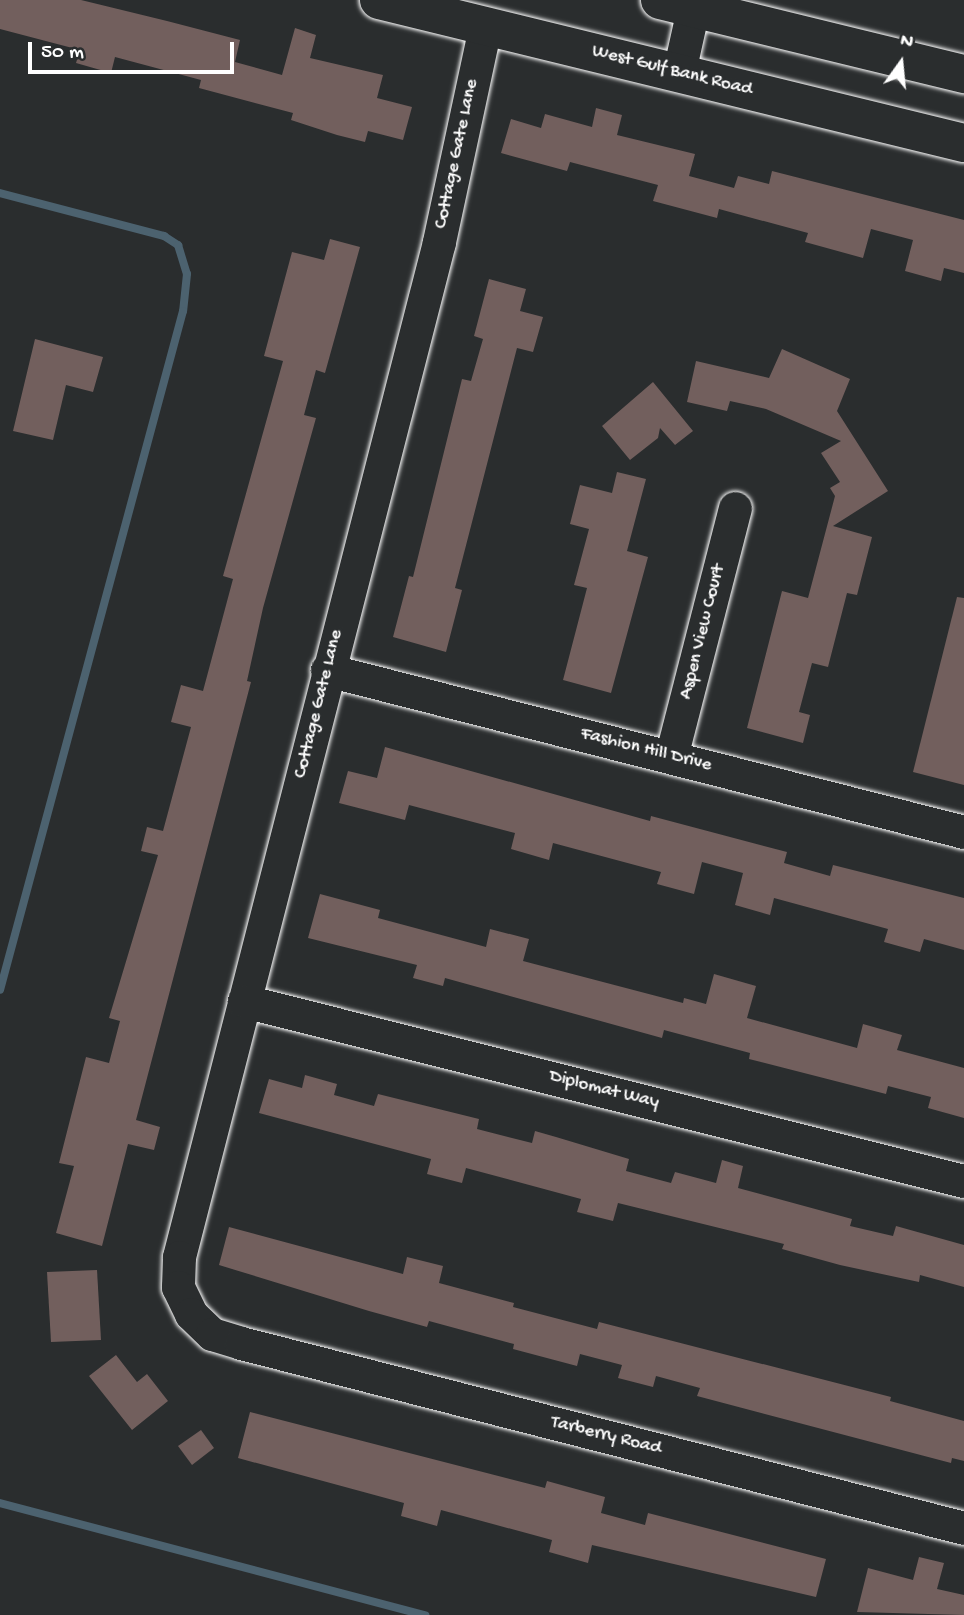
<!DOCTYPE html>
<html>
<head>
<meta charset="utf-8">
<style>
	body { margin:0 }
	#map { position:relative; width:964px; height:1615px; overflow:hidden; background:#2a2d2e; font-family:"Gochi Hand",sans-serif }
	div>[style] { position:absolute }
	.stream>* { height:8px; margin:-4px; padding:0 4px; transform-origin:4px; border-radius:4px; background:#4c626f }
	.building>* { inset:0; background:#725f5d }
	.roads { filter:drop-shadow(0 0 2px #fff) drop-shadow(0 0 2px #fff) }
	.minor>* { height:33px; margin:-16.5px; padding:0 16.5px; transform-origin:16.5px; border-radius:16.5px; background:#2a2d2e }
	.major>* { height:38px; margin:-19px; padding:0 19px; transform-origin:19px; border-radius:19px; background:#2a2d2e }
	span { translate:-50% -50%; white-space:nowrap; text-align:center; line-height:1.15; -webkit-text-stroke:6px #2a2d2e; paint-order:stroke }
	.street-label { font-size:19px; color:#fff }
	.north { position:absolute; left:866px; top:28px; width:70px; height:70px; -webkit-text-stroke:5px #2a2d2e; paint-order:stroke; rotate:15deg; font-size:19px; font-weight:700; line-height:28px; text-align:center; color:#fff }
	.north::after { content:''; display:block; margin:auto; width:24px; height:32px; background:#fff; clip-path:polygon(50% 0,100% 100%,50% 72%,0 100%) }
	.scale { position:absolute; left:28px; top:42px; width:206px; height:32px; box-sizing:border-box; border:4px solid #fff; border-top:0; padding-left:9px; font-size:21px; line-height:24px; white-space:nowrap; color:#fff; -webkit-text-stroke:5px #2a2d2e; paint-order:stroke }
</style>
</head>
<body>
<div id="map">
	<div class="stream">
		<div style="left:0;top:193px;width:170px;rotate:14.7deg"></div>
		<div style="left:164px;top:236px;width:17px;rotate:33deg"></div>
		<div style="left:178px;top:245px;width:30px;rotate:73deg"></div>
		<div style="left:187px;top:274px;width:37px;rotate:96deg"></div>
		<div style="left:183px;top:311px;width:703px;rotate:105.08deg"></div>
		<div style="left:0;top:1503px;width:440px;rotate:14.8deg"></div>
	</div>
	<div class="building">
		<div style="clip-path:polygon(0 0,81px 0,167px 21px,240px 40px,235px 62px,282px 75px,295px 28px,316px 35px,310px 58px,383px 75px,377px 98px,412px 107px,403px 140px,368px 131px,365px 142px,337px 135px,291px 120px,293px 113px,199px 88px,201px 80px,115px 57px,111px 73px,76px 63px,80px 50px,0 29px)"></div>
		<div style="clip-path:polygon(596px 108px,622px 115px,617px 135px,695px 154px,689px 176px,734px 188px,738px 176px,769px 184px,772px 171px,964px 220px,964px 273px,944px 268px,941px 281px,905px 271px,913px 240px,871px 229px,863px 258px,805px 242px,808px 233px,719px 209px,717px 218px,653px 201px,658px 185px,570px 162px,567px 171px,501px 153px,511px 119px,541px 128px,545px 114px,592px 127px)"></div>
		<div style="clip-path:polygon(330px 239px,360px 247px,325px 373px,316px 370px,304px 415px,316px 418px,263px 608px,247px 681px,251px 682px,136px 1120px,160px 1127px,154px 1150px,128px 1144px,102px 1246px,56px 1233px,74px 1166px,59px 1163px,86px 1057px,109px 1063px,120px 1021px,109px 1018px,158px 855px,141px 851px,147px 827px,163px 831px,191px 727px,171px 722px,181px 685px,203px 691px,233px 579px,223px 576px,283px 361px,264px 356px,292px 252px,324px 260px)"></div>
		<div style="clip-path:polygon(489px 279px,526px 289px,520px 311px,543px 317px,533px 352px,517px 348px,455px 588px,462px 590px,446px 652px,393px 637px,409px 576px,413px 577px,462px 379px,471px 381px,483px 339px,474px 336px)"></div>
		<div style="clip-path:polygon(35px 339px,103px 357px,93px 392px,66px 385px,53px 440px,13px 431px)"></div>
		<div style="clip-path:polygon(782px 349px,850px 379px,837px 411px,888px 491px,833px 526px,872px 537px,857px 595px,847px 593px,828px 667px,812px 663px,799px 712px,810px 715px,803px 743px,747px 728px,782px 591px,808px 598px,835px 496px,830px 488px,840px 482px,821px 453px,841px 441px,766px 409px,730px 401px,727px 411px,687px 402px,696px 361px,769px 378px)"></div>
		<div style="clip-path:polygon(653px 382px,693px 431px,675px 445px,660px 428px,658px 438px,630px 460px,602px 426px)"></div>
		<div style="clip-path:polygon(617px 472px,646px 479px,627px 551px,648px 557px,611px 693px,563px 680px,587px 588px,574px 585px,589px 529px,570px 524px,580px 485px,612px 493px)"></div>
		<div style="clip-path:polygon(957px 597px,964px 598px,964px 785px,913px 772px)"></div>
		<div style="clip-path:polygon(385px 747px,650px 821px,651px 816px,787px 852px,784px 863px,830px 876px,833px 865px,964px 898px,964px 950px,924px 939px,920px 952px,884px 942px,888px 929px,774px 898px,770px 915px,735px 905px,743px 873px,702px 862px,694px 894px,657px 884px,661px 872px,553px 843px,549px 860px,511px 849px,515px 833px,409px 805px,405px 820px,339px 803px,348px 771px,377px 778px)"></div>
		<div style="clip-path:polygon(320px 894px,380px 910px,378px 918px,486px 947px,490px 929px,529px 939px,523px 961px,683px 1003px,684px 998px,706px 1004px,714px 974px,756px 986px,747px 1018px,857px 1048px,863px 1024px,902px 1035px,897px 1050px,964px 1068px,964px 1118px,928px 1108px,931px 1097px,888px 1086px,886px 1094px,749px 1059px,750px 1053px,664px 1030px,662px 1038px,445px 978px,443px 986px,413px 978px,417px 965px,308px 938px)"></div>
		<div style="clip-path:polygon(305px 1075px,337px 1084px,334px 1095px,374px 1106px,378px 1094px,479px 1119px,477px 1129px,532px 1143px,535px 1131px,556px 1137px,629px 1159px,626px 1171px,671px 1183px,675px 1172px,716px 1183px,722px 1160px,743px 1166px,738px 1188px,852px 1219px,850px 1226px,893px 1236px,896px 1226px,964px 1245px,964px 1287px,920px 1275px,919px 1282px,840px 1265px,782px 1249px,784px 1244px,618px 1203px,613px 1221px,577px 1212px,581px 1199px,466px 1168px,462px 1183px,427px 1174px,431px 1159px,259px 1113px,269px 1079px,302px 1088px)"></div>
		<div style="clip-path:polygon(229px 1227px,403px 1274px,407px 1257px,443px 1266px,439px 1283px,514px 1303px,513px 1307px,597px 1329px,599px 1322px,891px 1397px,890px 1401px,964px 1421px,964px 1461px,952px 1458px,951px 1463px,697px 1396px,700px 1388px,656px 1376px,653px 1387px,618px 1378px,622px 1365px,580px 1354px,577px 1366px,513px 1349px,514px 1344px,429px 1321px,427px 1327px,369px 1311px,219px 1265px)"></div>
		<div style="clip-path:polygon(97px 1270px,101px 1340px,51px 1342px,47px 1272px)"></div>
		<div style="clip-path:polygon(116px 1355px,137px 1382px,147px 1374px,168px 1401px,132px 1430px,89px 1376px)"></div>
		<div style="clip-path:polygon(250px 1412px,545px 1488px,547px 1481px,605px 1497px,601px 1513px,645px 1525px,648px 1513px,826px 1559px,816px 1597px,592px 1545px,588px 1563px,549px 1552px,552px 1540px,441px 1510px,437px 1526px,401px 1516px,404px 1503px,238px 1458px)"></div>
		<div style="clip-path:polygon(201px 1430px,214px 1448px,192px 1465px,178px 1446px)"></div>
		<div style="clip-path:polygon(919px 1557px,944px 1563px,937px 1589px,964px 1595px,964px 1615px,857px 1612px,868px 1568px,913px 1580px)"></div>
	</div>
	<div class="roads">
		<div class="minor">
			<div style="left:485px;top:27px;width:220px;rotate:102.1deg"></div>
			<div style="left:439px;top:242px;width:1048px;rotate:104.37deg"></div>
			<div style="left:179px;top:1257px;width:30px;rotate:92deg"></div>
			<div style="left:178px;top:1287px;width:30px;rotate:64deg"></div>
			<div style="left:191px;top:1314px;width:29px;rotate:44deg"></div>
			<div style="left:212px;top:1334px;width:30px;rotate:17deg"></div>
			<div style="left:241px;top:1343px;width:746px;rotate:14.35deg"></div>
			<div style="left:679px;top:72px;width:74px;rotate:-77.5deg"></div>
			<div style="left:327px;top:670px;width:657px;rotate:14.27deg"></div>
			<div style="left:671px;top:757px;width:257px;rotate:-75.6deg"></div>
			<div style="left:244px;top:1001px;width:742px;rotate:14.04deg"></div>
		</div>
		<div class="major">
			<div style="left:379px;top:0;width:602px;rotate:13.74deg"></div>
			<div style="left:660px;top:0;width:313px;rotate:13.7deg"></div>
		</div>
	</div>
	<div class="street-label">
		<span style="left:672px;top:71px;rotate:14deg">West Gulf Bank Road</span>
		<span style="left:457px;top:154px;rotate:-78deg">Cottage Gate Lane</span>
		<span style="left:703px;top:632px;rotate:-76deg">Aspen View Court</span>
		<span style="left:319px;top:704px;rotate:-76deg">Cottage Gate Lane</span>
		<span style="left:646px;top:750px;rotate:14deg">Fashion Hill Drive</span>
		<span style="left:604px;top:1090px;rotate:14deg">Diplomat Way</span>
		<span style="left:606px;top:1436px;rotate:14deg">Tarberry Road</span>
	</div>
	<div class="north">N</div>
	<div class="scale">50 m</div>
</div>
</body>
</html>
